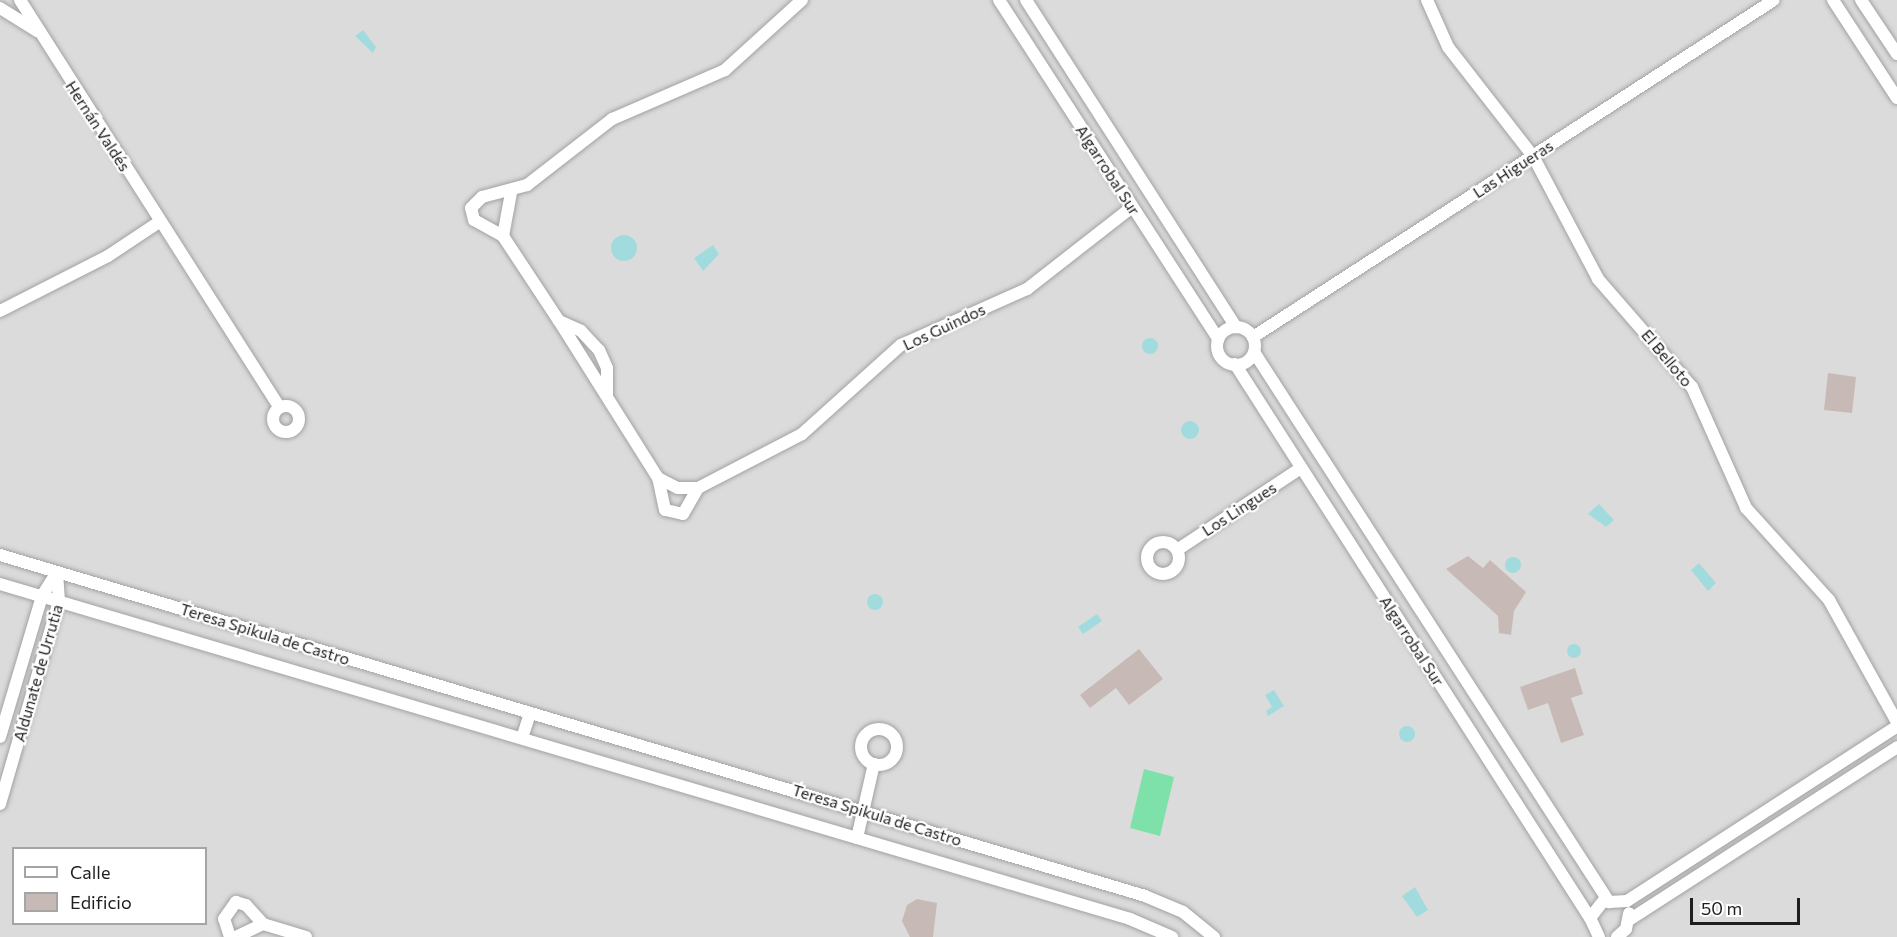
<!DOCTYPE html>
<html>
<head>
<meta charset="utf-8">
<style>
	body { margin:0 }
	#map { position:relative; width:1897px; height:937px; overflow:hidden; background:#efe9e3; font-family:Commissioner,sans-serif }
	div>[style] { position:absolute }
	.residential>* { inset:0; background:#dcdbdb }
	.pitch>* { inset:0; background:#7ee1aa }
	.water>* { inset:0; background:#a2dbde }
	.round { border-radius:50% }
	.building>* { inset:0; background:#c7bab6 }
	.roads { filter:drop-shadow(0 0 2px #a2a2a2) drop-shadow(0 0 2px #a2a2a2) }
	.minor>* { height:12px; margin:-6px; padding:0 6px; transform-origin:6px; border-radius:6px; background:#fff }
	.minor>.ring { margin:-6px; padding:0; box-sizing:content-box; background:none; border:12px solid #fff; border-radius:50% }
	span { translate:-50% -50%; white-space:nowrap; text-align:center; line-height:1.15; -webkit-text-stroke:4.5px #fff; paint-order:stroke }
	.street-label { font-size:16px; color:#1e1e1e }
	.legend { position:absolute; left:12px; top:847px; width:195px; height:78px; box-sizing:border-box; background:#fff; border:2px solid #a5a5a5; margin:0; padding:8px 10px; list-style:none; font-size:18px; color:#1e1e1e }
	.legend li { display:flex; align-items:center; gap:12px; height:30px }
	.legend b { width:30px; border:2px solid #a5a5a5 }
	.scale { position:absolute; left:1690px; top:898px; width:110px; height:27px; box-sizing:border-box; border:3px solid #1e1e1e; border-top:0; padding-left:8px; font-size:18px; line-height:21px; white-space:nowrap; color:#1e1e1e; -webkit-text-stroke:4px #fff; paint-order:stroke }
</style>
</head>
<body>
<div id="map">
	<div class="residential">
		<div style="clip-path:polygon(evenodd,0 0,1897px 0,1897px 937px,0 937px,0 0,14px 848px,206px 848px,206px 924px,14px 924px,14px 848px)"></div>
	</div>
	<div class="pitch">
		<div style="clip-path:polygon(1144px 769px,1174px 777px,1160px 836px,1130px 828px)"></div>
	</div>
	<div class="water">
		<div style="clip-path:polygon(363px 30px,376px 47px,373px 53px,355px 36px)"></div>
		<div class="round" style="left:611px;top:235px;width:26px;height:26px"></div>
		<div style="clip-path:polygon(713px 245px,719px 254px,703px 271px,694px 258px)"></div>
		<div class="round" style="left:1142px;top:338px;width:16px;height:16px"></div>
		<div class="round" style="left:1181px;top:421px;width:18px;height:18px"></div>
		<div style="clip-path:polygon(1599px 504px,1614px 520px,1606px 527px,1588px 514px)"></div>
		<div class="round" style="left:1505px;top:557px;width:16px;height:16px"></div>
		<div style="clip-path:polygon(1699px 563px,1716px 583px,1708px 591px,1691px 570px)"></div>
		<div class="round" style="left:867px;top:594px;width:16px;height:16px"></div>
		<div style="clip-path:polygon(1097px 614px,1102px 621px,1083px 634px,1078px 627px)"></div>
		<div class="round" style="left:1567px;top:644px;width:14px;height:14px"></div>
		<div style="clip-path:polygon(1274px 690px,1284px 706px,1268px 716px,1266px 711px,1272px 707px,1265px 695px)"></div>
		<div class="round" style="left:1399px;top:726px;width:16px;height:16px"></div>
		<div style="clip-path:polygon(1415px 887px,1428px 910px,1417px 917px,1402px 896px)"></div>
	</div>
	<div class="building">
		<div style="clip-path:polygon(1828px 373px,1856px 377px,1852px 413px,1824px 410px)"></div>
		<div style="clip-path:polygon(1468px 556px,1483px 568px,1490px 560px,1526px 592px,1514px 611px,1511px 635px,1499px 633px,1498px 616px,1446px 569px)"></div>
		<div style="clip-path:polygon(1139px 649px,1163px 679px,1129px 705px,1116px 688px,1090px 708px,1080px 695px)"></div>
		<div style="clip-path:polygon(1575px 668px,1583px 694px,1571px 698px,1584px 735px,1561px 743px,1548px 703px,1528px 710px,1520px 687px)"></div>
		<div style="clip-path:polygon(917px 899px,937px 903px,933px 937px,910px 937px,902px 921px,907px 905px)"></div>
	</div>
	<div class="roads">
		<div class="minor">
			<div style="left:20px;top:0;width:482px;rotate:57.5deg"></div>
			<div style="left:999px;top:0;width:404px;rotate:57.1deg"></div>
			<div style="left:1026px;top:0;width:389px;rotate:57.3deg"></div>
			<div style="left:1427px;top:0;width:51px;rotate:65.9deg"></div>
			<div style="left:1448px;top:47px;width:138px;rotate:52.1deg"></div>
			<div style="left:1533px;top:156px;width:139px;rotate:62.1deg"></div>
			<div style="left:1598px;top:279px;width:143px;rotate:49deg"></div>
			<div style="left:1692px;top:387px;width:133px;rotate:65.9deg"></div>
			<div style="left:1746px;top:508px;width:124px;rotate:47.9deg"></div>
			<div style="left:1829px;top:600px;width:140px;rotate:60.9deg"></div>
			<div style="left:1833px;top:0;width:117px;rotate:56.9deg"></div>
			<div style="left:1861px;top:0;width:65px;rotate:56.3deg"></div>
			<div style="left:0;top:8px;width:44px;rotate:31.9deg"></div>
			<div style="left:503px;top:236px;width:44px;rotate:-79.5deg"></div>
			<div style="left:0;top:311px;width:121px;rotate:-27deg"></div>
			<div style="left:108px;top:256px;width:61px;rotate:-33.7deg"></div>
			<div style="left:559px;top:321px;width:24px;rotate:24deg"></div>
			<div style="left:581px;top:331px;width:26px;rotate:47deg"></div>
			<div style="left:599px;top:350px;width:20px;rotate:66deg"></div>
			<div style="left:607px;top:368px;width:28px;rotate:90deg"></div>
			<div class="ring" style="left:1217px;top:327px;width:26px;height:26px"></div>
			<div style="left:1253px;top:337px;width:620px;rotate:-32.9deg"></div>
			<div style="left:1254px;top:352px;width:655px;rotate:57.16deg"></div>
			<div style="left:1609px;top:902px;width:18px;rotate:-3deg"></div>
			<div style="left:1627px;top:901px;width:322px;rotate:-32.9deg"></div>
			<div style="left:1235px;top:364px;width:658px;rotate:57.35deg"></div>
			<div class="ring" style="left:273px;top:406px;width:14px;height:14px"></div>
			<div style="left:658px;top:478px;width:22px;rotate:27deg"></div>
			<div style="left:678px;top:488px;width:20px"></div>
			<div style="left:698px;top:488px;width:117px;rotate:-27.4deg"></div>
			<div style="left:802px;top:434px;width:133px;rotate:-42deg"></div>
			<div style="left:901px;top:345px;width:138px;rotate:-24deg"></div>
			<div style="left:1027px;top:289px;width:133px;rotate:-38deg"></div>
			<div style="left:698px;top:488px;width:30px;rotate:120deg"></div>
			<div style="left:683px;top:514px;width:18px;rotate:-167deg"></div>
			<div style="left:665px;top:510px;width:33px;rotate:-102deg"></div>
			<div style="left:658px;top:478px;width:186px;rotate:-122.2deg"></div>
			<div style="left:559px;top:321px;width:102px;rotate:-123.4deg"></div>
			<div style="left:503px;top:236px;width:33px;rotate:-151deg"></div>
			<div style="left:474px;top:220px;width:12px;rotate:-104deg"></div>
			<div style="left:471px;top:208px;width:16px;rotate:-45deg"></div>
			<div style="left:482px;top:197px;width:47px;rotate:-14.9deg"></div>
			<div style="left:527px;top:185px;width:108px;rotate:-37.8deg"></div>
			<div style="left:612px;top:119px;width:123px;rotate:-23.4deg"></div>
			<div style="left:725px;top:70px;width:104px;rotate:-42.3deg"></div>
			<div class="ring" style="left:1147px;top:542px;width:20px;height:20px"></div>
			<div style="left:1177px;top:550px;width:149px;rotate:-33.5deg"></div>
			<div style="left:0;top:555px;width:1195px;rotate:16.58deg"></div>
			<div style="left:1145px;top:896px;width:41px;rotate:22.8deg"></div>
			<div style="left:1183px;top:912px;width:40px;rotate:39deg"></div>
			<div style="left:0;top:584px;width:1179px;rotate:16.51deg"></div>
			<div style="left:1130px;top:919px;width:46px;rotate:23.2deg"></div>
			<div class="ring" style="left:861px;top:729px;width:24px;height:24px"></div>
			<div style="left:0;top:737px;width:147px;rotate:-73.4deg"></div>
			<div style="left:42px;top:596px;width:28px;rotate:-58deg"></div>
			<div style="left:522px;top:738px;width:26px;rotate:-72deg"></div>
			<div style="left:0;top:804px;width:211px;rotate:-73.8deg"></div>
			<div style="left:59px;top:601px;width:29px;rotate:-94deg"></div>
			<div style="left:857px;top:838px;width:76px;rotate:-77.1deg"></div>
			<div style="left:1629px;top:920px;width:319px;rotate:-32.8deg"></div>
			<div style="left:230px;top:937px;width:19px;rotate:-108deg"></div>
			<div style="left:224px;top:919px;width:21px;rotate:-55deg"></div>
			<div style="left:236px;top:902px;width:10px;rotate:17deg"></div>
			<div style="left:246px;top:905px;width:25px;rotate:48deg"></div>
			<div style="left:236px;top:937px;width:30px;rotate:-26deg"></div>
			<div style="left:263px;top:924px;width:45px;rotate:16.8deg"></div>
			<div style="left:1599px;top:937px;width:21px;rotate:-115deg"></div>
			<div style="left:1590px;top:918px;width:24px;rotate:-52deg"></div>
			<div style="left:1617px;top:937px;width:12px;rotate:-42deg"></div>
			<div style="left:1626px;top:929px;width:16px;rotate:-79deg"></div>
		</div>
	</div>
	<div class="street-label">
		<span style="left:98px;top:126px;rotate:57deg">Hernán Valdés</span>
		<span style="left:1513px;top:169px;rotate:-33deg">Las Higueras</span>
		<span style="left:1108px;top:170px;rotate:57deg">Algarrobal Sur</span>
		<span style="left:944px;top:327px;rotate:-25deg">Los Guindos</span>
		<span style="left:1667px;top:358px;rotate:50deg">El Belloto</span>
		<span style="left:1239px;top:509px;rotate:-33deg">Los Lingues</span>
		<span style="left:265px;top:634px;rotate:17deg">Teresa Spikula de Castro</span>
		<span style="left:1412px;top:641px;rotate:57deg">Algarrobal Sur</span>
		<span style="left:38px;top:673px;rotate:-74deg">Aldunate de Urrutia</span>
		<span style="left:877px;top:815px;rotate:17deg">Teresa Spikula de Castro</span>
	</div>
	<ul class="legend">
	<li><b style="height:8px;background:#fff"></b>Calle</li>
	<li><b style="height:16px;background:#c7bab6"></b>Edificio</li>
	</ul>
	<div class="scale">50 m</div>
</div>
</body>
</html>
